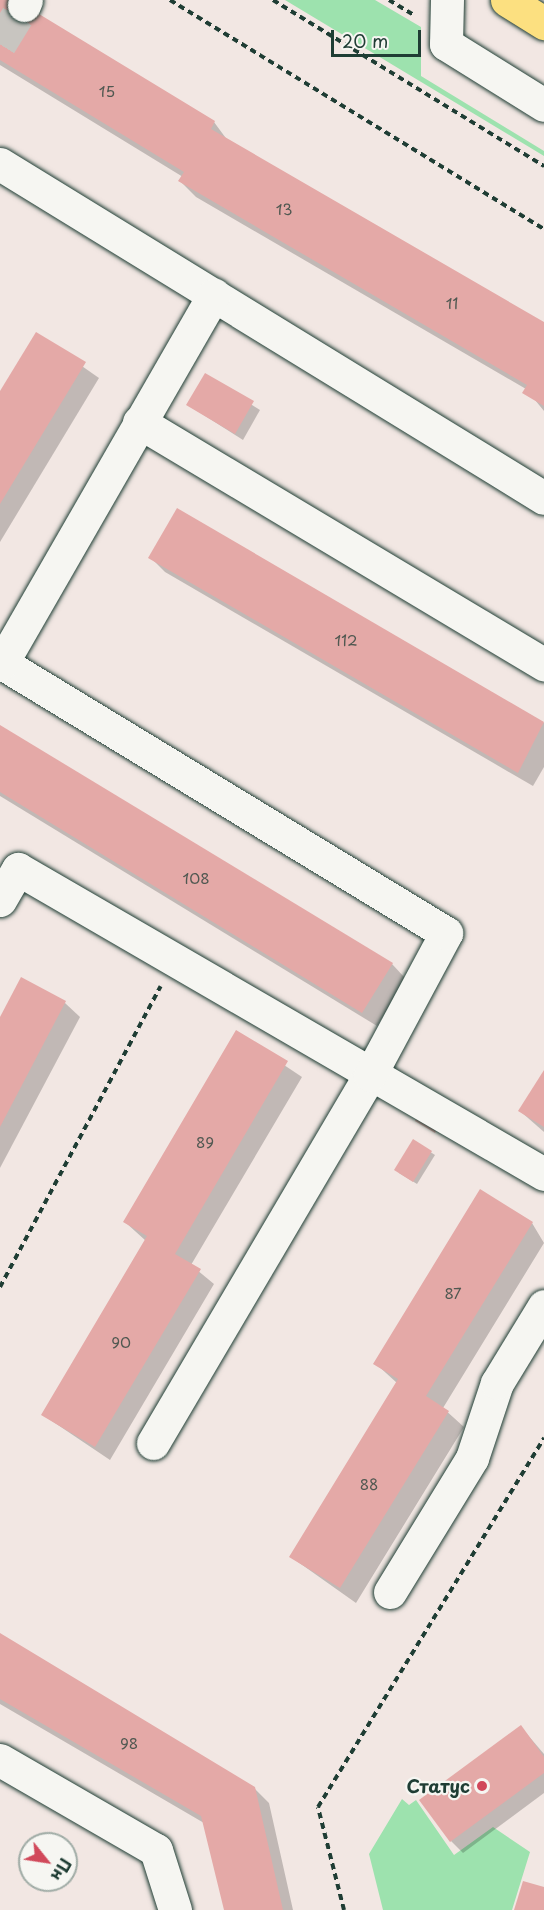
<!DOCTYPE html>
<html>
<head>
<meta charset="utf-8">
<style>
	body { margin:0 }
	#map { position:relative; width:544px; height:1910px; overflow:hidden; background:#f2e7e3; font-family:"Playpen Sans",sans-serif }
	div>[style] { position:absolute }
	.green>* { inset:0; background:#9de2ae }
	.shadow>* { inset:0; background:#0003 }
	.building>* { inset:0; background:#e4a9a7 }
	.minor-tunnel>* { height:33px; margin-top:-16.5px; transform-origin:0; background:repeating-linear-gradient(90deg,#c8c5c0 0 33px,transparent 0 49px) }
	.path>* { height:4px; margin-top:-2px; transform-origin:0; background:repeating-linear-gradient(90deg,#1f3d34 0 6px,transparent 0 10.5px) }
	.roads { filter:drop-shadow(0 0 2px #1f3d34) drop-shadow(0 0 2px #1f3d34) }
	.minor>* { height:33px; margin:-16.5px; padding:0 16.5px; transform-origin:16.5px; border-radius:16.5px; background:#f6f6f2 }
	.major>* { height:33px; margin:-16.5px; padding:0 16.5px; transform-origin:16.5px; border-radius:16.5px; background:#fce080 }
	.dots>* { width:16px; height:16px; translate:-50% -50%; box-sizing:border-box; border:3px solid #f6f6f2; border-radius:50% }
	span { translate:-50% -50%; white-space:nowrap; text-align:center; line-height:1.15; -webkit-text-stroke:4.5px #f6f6f2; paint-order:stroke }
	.number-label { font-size:15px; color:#505851 }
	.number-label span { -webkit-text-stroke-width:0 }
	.poi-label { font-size:18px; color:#1f3d34; font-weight:700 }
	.right { translate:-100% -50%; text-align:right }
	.north { position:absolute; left:18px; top:1832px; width:60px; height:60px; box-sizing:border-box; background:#f6f6f2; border:2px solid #a0aca6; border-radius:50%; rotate:120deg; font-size:16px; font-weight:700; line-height:24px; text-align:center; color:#1f3d34 }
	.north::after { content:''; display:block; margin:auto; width:21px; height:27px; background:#d1495b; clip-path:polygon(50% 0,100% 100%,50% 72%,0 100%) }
	.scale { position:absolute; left:331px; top:30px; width:90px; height:27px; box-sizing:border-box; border:3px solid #1f3d34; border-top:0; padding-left:8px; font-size:18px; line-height:21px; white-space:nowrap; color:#1f3d34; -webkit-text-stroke:4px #f6f6f2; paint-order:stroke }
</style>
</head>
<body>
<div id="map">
	<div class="green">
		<div style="clip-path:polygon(285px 0,375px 0,421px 27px,421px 76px,544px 151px,544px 156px)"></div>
		<div style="clip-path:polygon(402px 1799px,409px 1805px,416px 1800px,454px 1855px,493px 1827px,530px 1852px,512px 1910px,383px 1910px,369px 1854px)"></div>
	</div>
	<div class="shadow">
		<div style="clip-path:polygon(0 0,214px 122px,228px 141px,544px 325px,544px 411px,526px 389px,196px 197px,180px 181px,183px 177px,0 65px)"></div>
		<div style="clip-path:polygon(36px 334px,99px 378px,0 542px,0 394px)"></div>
		<div style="clip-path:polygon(205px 375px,260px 410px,243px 440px,188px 405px)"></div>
		<div style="clip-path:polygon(178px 510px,544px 723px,544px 767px,533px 786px,165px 572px,150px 557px)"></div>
		<div style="clip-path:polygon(0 726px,392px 964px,406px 979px,377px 1026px,0 796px)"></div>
		<div style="clip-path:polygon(65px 1003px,80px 1017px,0 1168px,0 1020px)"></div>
		<div style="clip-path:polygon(236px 1033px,302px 1077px,191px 1265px,214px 1284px,110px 1460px,43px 1415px,146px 1241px,125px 1222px)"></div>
		<div style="clip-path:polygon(544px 1073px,544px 1132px,520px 1111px)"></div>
		<div style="clip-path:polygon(413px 1141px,435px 1155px,417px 1184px,399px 1173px)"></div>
		<div style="clip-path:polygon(532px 1223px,544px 1243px,443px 1408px,464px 1427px,356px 1603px,291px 1557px,397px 1383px,375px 1363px)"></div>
		<div style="clip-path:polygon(0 1635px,254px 1788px,269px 1803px,293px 1910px,226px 1910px,204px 1823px,0 1704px)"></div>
		<div style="clip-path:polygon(521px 1727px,544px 1754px,544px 1793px,463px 1853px,451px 1841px)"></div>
	</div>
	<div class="building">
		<div style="clip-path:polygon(0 0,16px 0,215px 121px,211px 129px,544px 322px,544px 406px,522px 393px,527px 385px,178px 181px,184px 172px,0 60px)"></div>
		<div style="clip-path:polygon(36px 332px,86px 362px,0 504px,0 391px)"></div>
		<div style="clip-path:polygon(205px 373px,254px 401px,235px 434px,186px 405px)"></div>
		<div style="clip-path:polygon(177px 508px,544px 722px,518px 773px,148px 558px)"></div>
		<div style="clip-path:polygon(0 725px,393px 963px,362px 1013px,0 792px)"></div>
		<div style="clip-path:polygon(21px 977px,66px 1001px,0 1127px,0 1017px)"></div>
		<div style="clip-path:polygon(236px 1030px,288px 1061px,175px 1254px,201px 1269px,95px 1447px,41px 1415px,147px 1236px,123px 1222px)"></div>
		<div style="clip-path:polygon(544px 1070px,544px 1127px,518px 1111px)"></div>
		<div style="clip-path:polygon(418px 1115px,438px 1127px,435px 1133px,415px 1121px)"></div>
		<div style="clip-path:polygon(413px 1139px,432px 1151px,413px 1182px,394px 1170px)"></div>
		<div style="clip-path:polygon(480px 1189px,533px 1222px,426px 1396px,449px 1411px,340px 1588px,289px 1557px,398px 1379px,373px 1364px)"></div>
		<div style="clip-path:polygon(0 1633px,255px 1787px,283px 1910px,224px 1910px,201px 1816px,0 1699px)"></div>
		<div style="clip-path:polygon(521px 1725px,544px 1757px,544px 1773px,450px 1842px,419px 1800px)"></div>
		<div style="clip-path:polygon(523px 1881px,544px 1887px,544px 1910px,514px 1910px)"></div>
	</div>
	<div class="minor-tunnel">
		<div style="left:0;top:44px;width:46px;rotate:-58.4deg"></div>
	</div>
	<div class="path">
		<div style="left:170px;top:0;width:439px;rotate:31.5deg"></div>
		<div style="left:273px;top:0;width:318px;rotate:31.5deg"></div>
		<div style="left:389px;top:0;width:29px;rotate:31deg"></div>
		<div style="left:0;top:1287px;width:341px;rotate:-61.9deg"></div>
		<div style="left:344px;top:1910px;width:106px;rotate:-104.2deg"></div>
		<div style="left:318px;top:1807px;width:433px;rotate:-58.5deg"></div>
	</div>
	<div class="roads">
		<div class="minor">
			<div style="left:447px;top:0;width:44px;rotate:91.3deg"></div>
			<div style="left:446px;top:44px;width:115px;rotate:31.9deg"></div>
			<div style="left:24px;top:5px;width:5px;rotate:-68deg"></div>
			<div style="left:0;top:164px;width:638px;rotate:31.55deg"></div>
			<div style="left:139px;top:422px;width:472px;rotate:30.9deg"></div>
			<div style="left:0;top:900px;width:36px;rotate:-60deg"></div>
			<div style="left:18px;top:869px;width:608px;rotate:30.11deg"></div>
			<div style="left:153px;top:1443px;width:427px;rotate:-59.5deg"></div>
			<div style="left:370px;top:1075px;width:161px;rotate:-61.8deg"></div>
			<div style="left:446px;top:933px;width:520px;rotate:-148.7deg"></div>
			<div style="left:2px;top:663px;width:425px;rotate:-60.1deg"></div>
			<div style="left:390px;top:1592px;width:157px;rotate:-58.5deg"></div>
			<div style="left:472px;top:1458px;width:79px;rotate:-71.6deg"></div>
			<div style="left:497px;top:1383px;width:90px;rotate:-58.6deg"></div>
			<div style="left:0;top:1760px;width:180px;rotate:30deg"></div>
			<div style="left:156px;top:1850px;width:63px;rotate:72.4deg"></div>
		</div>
		<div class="major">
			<div style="left:507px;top:0;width:44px;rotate:31.9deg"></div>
		</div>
	</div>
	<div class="dots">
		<div style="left:482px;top:1786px;background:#d1495b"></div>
	</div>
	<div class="number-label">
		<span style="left:107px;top:91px">15</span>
		<span style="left:284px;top:209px">13</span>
		<span style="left:452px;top:303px">11</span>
		<span style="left:346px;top:640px">112</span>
		<span style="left:196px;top:878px">108</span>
		<span style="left:205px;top:1142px">89</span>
		<span style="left:453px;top:1293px">87</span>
		<span style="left:121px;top:1342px">90</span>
		<span style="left:369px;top:1484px">88</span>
		<span style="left:129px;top:1743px">98</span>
	</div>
	<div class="poi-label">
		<span class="right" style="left:470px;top:1786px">Статус</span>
	</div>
	<div class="north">Пн</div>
	<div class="scale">20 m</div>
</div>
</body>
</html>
